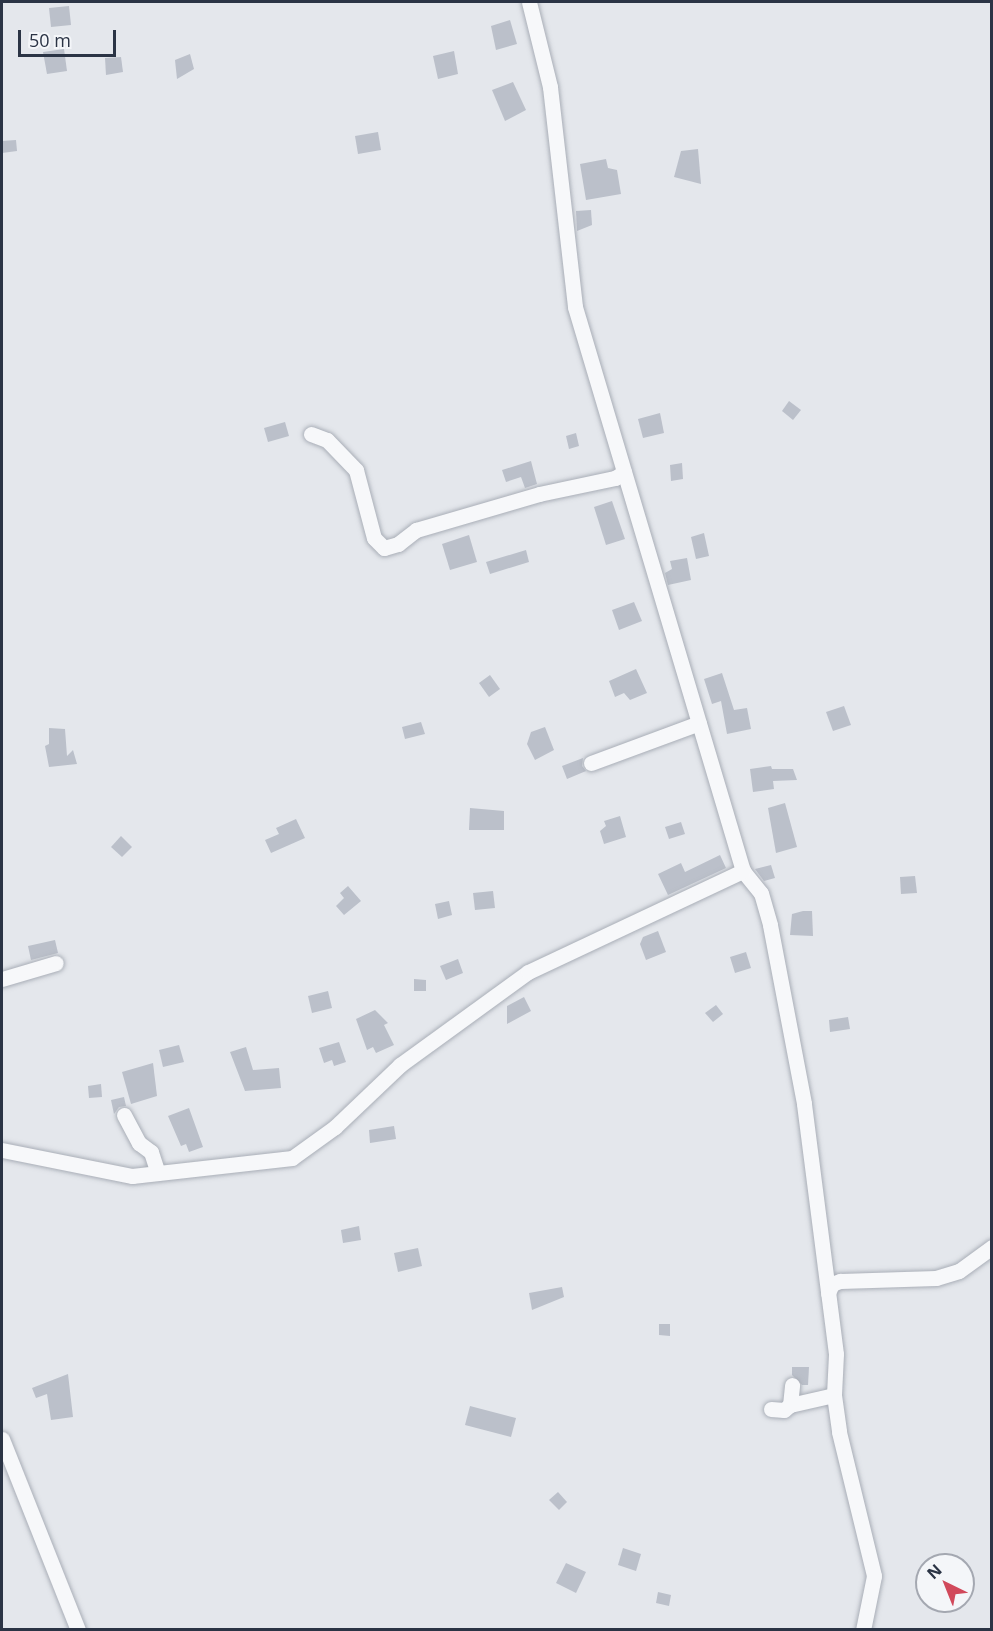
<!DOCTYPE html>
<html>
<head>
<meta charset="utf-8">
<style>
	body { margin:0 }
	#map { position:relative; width:993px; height:1631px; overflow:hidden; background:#e4e7ec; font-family:"Open Sans",sans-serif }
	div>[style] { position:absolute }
	.building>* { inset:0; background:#bbc0ca }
	.roads { filter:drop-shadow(0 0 2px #a9aeb7) drop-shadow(0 0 2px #a9aeb7) }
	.minor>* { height:15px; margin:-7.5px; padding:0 7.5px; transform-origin:7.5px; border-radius:7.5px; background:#f7f8fa }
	span { translate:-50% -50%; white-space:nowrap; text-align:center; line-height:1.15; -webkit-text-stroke:6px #f4f6f9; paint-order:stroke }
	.frame { position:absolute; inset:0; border:3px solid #2b3445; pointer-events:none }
	.north { position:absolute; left:915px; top:1553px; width:60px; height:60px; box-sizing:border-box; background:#f4f6f9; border:2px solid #a4a8b1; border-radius:50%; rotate:317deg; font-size:16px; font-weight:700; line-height:24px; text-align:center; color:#2b3445 }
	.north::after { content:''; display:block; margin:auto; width:21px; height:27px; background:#d1495b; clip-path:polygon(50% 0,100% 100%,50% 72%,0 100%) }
	.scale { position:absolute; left:18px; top:30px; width:98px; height:27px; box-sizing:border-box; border:3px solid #2b3445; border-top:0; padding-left:8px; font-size:18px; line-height:21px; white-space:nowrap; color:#2b3445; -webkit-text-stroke:4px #f4f6f9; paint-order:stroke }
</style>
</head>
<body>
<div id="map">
	<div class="building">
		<div style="clip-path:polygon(69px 6px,71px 25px,51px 27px,49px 8px)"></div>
		<div style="clip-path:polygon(510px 20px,517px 44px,496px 50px,491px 26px)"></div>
		<div style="clip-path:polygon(64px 49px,67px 71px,47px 74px,43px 52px)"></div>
		<div style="clip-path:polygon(454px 51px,458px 74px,438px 79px,433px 56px)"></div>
		<div style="clip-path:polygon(190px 54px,194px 69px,177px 79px,175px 60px)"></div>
		<div style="clip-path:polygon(121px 57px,123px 72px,106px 75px,105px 58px)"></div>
		<div style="clip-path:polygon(513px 82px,526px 110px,505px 121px,492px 90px)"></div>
		<div style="clip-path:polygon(378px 132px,381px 150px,358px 154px,355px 136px)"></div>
		<div style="clip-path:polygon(16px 140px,17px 151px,2px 153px,2px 141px)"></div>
		<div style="clip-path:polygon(698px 149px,701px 184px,674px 177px,681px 151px)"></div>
		<div style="clip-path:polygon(606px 159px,608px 168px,617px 170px,621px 194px,586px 200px,580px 164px)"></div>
		<div style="clip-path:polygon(591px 210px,592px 225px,577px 231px,576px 211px)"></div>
		<div style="clip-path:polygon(789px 401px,801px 410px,793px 420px,782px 411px)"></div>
		<div style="clip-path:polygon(660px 413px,664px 433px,643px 438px,638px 419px)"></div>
		<div style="clip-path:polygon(285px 422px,289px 436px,268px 442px,264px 428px)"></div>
		<div style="clip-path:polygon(576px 433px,579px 446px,569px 449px,566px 436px)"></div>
		<div style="clip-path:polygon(531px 461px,537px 484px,525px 488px,521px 477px,506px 482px,502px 470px)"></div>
		<div style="clip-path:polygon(682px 463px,683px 479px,671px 481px,670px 465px)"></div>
		<div style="clip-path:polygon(612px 501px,625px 539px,606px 545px,594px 507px)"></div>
		<div style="clip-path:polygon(704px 533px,709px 556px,696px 559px,691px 537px)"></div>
		<div style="clip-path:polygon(469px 535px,477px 562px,450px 570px,442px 544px)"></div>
		<div style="clip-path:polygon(526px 550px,529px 562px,490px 574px,486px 562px)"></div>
		<div style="clip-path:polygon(687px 558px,691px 580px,668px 585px,665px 573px,672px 569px,670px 561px)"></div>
		<div style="clip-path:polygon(634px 602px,642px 621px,619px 630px,612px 610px)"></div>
		<div style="clip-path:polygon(636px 669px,647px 693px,630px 700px,624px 693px,615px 697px,609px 681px)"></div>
		<div style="clip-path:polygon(722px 673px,734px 710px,747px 708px,751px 729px,727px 734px,721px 701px,712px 704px,704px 679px)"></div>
		<div style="clip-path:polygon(490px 675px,500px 689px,489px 697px,479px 683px)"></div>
		<div style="clip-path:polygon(844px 706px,851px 725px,833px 731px,826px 712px)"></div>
		<div style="clip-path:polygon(421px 722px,425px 734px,405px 739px,402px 727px)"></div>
		<div style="clip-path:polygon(545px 727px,554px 750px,535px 760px,527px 744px,531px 732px)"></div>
		<div style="clip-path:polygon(49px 728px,65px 729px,67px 756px,73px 750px,77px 764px,49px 767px,45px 746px,49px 744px)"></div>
		<div style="clip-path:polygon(583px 758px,582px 766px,586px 771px,567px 779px,562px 766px)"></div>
		<div style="clip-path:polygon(771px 766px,772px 769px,793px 769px,797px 780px,773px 781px,774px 789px,753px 792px,750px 769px)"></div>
		<div style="clip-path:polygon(785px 803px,797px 847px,776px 853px,768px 808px)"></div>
		<div style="clip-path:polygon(470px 808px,504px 811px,504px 830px,469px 830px)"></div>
		<div style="clip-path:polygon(620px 816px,626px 837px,604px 844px,600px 831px,606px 826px,604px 821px)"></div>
		<div style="clip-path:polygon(296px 819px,305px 838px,271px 853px,265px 840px,279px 834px,276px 828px)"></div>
		<div style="clip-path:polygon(681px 822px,685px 834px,669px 839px,665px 827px)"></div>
		<div style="clip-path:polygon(121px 836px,132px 847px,122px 857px,111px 847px)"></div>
		<div style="clip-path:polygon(720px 855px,726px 868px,668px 895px,658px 874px,681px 863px,685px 872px)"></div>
		<div style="clip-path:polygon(771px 865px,775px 878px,764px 881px,755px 869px)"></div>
		<div style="clip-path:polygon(915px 876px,917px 893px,901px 894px,900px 877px)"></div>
		<div style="clip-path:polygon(348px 886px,361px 901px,344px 915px,336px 906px,344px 898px,340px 893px)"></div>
		<div style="clip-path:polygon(493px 891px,495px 908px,475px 910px,473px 893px)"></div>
		<div style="clip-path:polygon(449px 901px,452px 915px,438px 919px,435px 904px)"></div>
		<div style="clip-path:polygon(803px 911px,812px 911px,813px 936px,790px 935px,792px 914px)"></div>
		<div style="clip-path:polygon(658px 931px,666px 952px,646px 960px,640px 944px,643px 937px)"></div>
		<div style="clip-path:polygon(55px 940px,58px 953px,31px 960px,28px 946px)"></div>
		<div style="clip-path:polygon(746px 952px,751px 968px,735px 973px,730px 957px)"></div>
		<div style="clip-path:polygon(458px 959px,463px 973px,446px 980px,440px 966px)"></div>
		<div style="clip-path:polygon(414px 979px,426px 980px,426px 991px,414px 991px)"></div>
		<div style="clip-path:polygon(328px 991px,332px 1008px,312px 1013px,308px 996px)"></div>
		<div style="clip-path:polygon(524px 997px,531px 1011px,507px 1024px,507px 1006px)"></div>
		<div style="clip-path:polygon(716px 1005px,723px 1014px,713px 1022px,705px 1013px)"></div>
		<div style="clip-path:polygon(375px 1010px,388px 1023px,384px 1025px,394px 1045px,376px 1053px,373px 1047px,367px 1050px,356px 1019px)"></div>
		<div style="clip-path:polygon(848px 1017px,850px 1029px,830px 1032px,829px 1020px)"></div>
		<div style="clip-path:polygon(339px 1042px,346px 1062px,334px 1066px,332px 1060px,324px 1063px,319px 1048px)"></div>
		<div style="clip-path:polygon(179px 1045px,184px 1062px,163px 1067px,159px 1050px)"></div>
		<div style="clip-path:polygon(246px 1047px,253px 1070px,279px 1068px,281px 1088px,245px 1091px,230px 1052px)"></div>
		<div style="clip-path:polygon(153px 1063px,157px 1096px,131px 1104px,122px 1072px)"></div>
		<div style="clip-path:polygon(101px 1084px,102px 1097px,89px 1098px,88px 1086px)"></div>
		<div style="clip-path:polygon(124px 1097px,126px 1106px,119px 1107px,114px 1114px,111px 1100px)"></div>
		<div style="clip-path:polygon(189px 1108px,203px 1147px,189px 1152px,186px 1144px,181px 1146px,168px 1116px)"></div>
		<div style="clip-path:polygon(394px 1126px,396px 1139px,370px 1143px,369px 1130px)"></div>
		<div style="clip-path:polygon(359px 1226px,361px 1240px,343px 1243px,341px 1230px)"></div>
		<div style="clip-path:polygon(418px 1248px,422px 1266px,398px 1272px,394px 1253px)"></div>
		<div style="clip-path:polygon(562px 1287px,564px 1297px,532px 1310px,529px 1293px)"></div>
		<div style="clip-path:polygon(659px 1324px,670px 1324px,670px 1336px,659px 1335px)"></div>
		<div style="clip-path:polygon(792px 1367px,809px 1367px,808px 1385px,802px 1385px,792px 1375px)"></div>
		<div style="clip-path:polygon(68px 1374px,73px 1417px,51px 1420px,47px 1394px,36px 1398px,32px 1388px)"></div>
		<div style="clip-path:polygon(470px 1406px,516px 1418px,511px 1437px,465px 1425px)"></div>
		<div style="clip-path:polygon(558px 1492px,567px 1502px,559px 1510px,549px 1500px)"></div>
		<div style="clip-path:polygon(623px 1548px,641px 1554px,636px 1571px,618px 1565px)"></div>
		<div style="clip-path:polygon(566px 1563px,586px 1572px,576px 1593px,556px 1583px)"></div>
		<div style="clip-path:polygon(658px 1592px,671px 1595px,669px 1606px,656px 1603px)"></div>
	</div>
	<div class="roads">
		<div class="minor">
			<div style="left:529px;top:2px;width:88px;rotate:76.1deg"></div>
			<div style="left:550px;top:87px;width:221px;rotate:83.5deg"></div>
			<div style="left:575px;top:307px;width:588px;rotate:73.41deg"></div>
			<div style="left:743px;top:871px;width:28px;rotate:51deg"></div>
			<div style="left:761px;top:893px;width:33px;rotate:74deg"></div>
			<div style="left:770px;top:925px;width:182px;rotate:79.2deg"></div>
			<div style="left:804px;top:1104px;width:252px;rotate:82.7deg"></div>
			<div style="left:836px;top:1354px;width:41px;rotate:92.8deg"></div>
			<div style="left:834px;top:1395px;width:37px;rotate:82deg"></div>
			<div style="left:839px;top:1432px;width:148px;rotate:76.3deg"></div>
			<div style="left:874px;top:1576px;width:55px;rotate:101.5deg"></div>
			<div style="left:311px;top:434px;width:17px;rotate:21deg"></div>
			<div style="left:327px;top:440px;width:42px;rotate:46deg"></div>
			<div style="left:356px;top:470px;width:70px;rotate:75.2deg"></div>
			<div style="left:374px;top:538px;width:14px;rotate:45deg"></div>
			<div style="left:384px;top:548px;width:15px;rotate:-16deg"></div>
			<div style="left:398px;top:544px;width:23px;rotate:-38deg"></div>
			<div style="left:416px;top:530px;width:128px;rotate:-16.3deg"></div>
			<div style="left:539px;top:494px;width:78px;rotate:-11.9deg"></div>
			<div style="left:615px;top:478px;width:11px;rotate:-34deg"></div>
			<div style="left:591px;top:763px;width:115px;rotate:-20.3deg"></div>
			<div style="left:2px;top:979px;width:56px;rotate:-16.5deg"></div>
			<div style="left:124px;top:1115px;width:32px;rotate:62deg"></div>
			<div style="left:139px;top:1143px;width:15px;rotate:37deg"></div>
			<div style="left:151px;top:1152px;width:22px;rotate:72deg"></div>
			<div style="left:2px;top:1150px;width:133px;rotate:11.3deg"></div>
			<div style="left:132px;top:1176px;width:161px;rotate:-6.4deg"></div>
			<div style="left:292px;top:1158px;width:53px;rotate:-35.8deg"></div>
			<div style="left:335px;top:1127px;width:90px;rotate:-43.6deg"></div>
			<div style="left:400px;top:1065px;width:158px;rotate:-36deg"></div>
			<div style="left:528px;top:972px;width:238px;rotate:-25.2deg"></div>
			<div style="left:828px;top:1293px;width:10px;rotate:-66deg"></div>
			<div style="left:832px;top:1284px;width:9px;rotate:-21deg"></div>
			<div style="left:840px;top:1281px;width:96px;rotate:-1.8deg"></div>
			<div style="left:936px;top:1278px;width:24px;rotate:-17deg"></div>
			<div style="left:959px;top:1271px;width:41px;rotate:-36deg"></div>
			<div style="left:790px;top:1405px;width:45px;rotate:-12.8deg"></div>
			<div style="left:771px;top:1409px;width:13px;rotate:4deg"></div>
			<div style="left:784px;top:1410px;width:8px;rotate:-40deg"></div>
			<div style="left:790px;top:1405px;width:20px;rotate:-84deg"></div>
			<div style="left:2px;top:1439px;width:206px;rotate:68.3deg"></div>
		</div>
	</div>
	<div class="frame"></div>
	<div class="north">N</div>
	<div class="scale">50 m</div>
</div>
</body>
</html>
